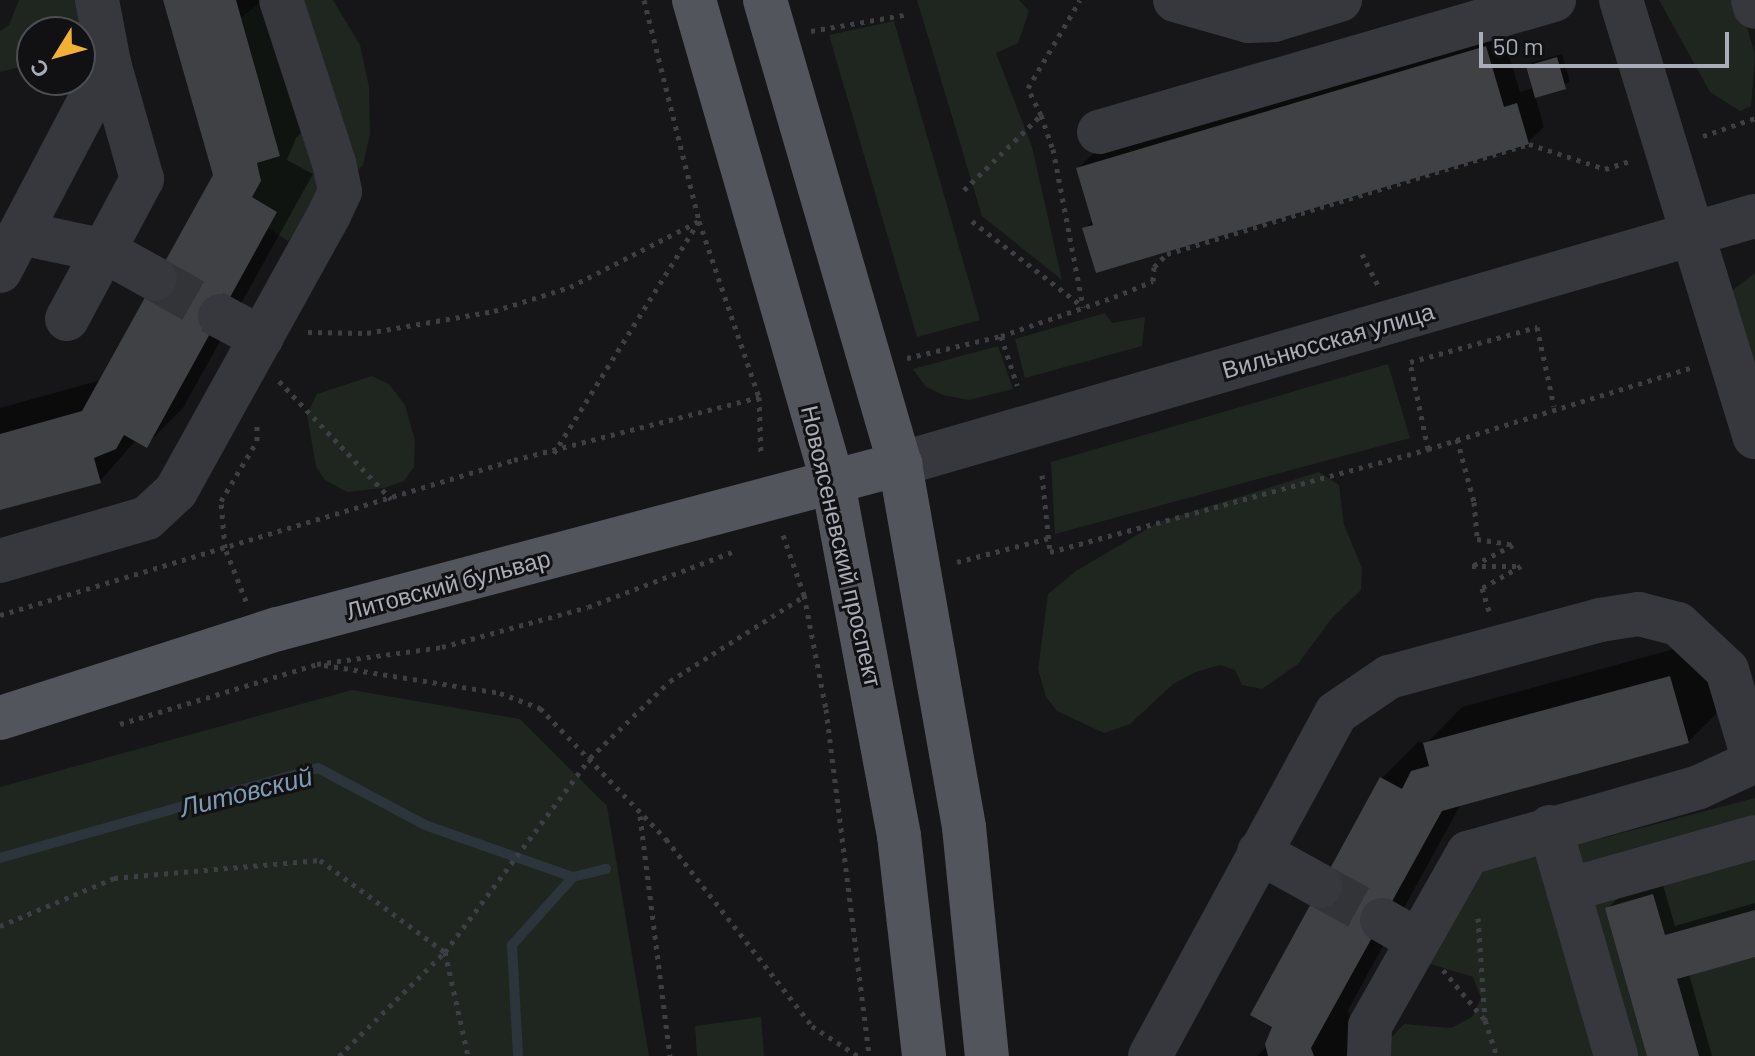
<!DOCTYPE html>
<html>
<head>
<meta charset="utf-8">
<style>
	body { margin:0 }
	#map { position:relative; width:1755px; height:1056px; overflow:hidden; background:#161618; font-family:Barlow,sans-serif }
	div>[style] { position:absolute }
	.green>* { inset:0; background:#1e261f }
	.shadow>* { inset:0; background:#0007 }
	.stream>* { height:10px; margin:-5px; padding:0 5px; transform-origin:5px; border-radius:5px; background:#2c353c }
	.building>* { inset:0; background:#404145 }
	.minor-tunnel>* { height:44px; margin-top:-22px; transform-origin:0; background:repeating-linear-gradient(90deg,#333438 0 44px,transparent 0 66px) }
	.path>* { height:5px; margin-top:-2.5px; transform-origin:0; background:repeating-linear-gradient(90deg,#3d3f44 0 4px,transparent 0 10px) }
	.minor>* { height:44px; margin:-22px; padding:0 22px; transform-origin:22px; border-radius:22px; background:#37383d }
	.major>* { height:44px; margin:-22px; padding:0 22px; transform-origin:22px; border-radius:22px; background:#53555c }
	span { translate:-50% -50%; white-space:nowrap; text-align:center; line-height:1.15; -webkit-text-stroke:6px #111113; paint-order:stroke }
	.street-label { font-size:24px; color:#a8adb8 }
	.water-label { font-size:26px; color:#7f9bb3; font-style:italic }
	.north { position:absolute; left:16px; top:16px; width:80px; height:80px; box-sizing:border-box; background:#111113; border:2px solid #4d4f55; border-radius:50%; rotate:233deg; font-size:22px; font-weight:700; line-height:32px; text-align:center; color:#a8adb8 }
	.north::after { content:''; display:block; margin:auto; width:28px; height:36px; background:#f2b134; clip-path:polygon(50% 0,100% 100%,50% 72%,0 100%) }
	.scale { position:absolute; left:1479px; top:32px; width:250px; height:36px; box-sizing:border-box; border:4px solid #a8adb8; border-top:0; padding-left:10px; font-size:24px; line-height:28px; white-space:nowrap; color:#a8adb8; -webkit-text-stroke:6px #111113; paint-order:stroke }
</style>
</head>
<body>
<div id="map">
	<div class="green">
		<div style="clip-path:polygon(19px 0,87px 0,80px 47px,80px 32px,32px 32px,32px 64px,0 72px,0 31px,9px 25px)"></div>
		<div style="clip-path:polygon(263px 0,333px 0,360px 45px,369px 87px,370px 134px,363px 165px,288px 241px,268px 228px,277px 212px,252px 197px,257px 163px,280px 156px,241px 18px)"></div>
		<div style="clip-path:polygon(917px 0,1019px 0,1029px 11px,1018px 43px,996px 53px,1032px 147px,1062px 280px,982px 216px)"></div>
		<div style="clip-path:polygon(1659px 0,1739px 0,1755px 55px,1751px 106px,1740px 111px,1710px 92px)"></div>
		<div style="clip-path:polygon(894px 21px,980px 320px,917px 337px,829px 35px)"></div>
		<div style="clip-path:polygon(1755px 273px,1755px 404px,1730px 292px)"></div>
		<div style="clip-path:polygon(1105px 313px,1112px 323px,1145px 317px,1142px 346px,1025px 378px,1015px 339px)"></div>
		<div style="clip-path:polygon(998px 346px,1013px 389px,969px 400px,943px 395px,925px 386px,913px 369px)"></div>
		<div style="clip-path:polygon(1388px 364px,1410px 438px,1055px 534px,1051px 462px)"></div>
		<div style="clip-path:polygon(372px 376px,389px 384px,405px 405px,415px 440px,414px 467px,404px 481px,384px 488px,347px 492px,325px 480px,316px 467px,307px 414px,317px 394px)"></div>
		<div style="clip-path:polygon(1319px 472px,1339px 485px,1344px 525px,1362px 568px,1361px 590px,1331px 619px,1298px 664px,1262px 689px,1242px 685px,1235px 670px,1220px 665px,1196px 672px,1173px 684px,1130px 724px,1104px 733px,1057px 711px,1046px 697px,1038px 669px,1048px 594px,1076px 571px,1159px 522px)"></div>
		<div style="clip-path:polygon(352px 690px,520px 719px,607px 806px,649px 1056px,0 1056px,0 787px)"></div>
		<div style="clip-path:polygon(1755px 798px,1755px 1056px,1388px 1056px,1389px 1040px,1404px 1024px,1451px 1028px,1472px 1017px,1481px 998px,1473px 977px,1427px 963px,1481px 870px)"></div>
		<div style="clip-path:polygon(761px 1017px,764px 1056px,697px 1056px,695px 1026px)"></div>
	</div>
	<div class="shadow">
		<div style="clip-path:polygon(165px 0,283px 0,316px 118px,296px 138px,287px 160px,313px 174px,183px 408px,146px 445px,136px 440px,100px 481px,0 508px,0 408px,101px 380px,215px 176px)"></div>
		<div style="clip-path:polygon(1502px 32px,1520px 92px,1534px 88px,1528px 66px,1533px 62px,1562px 54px,1570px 82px,1535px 96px,1544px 127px,1528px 142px,1085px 229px,1093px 220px,1078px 168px,1094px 153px)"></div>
		<div style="clip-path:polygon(1707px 640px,1725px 705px,1688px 742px,1461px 804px,1348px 1010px,1361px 1056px,1257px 1056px,1268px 1045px,1382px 778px,1419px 741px,1425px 745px,1462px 707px)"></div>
		<div style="clip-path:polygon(1663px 885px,1675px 926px,1755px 903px,1755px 955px,1689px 974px,1712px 1056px,1649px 1056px,1607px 909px,1618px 898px)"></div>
	</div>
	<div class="stream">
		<div style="left:0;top:858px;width:330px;rotate:-15.8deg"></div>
		<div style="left:318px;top:768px;width:121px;rotate:28deg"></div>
		<div style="left:425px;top:825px;width:157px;rotate:19.4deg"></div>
		<div style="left:573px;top:877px;width:34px;rotate:-14deg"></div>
		<div style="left:518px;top:1056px;width:111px;rotate:-93.1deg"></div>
		<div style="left:512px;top:945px;width:91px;rotate:-48.1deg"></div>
	</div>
	<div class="building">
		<div style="clip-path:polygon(163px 0,236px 0,280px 156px,257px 163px,261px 181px,252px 197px,277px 212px,147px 448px,124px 435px,116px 449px,94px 458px,101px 483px,0 510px,0 434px,82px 411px,213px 175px)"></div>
		<div style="clip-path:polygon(1486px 46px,1504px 107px,1517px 103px,1529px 144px,1096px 273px,1082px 228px,1093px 225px,1076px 168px)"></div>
		<div style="clip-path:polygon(1557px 57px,1566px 89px,1535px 98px,1526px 66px)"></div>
		<div style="clip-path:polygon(1670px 676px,1689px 743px,1442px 811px,1311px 1048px,1314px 1056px,1268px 1056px,1265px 1044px,1272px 1027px,1250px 1015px,1380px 777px,1402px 789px,1411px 771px,1429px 766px,1423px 743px)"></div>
		<div style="clip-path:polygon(1653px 894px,1665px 935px,1755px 910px,1755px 957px,1677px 979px,1699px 1056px,1647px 1056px,1605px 908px)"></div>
	</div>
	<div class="minor-tunnel">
		<div style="left:155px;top:279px;width:75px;rotate:29.6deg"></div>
		<div style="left:1320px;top:886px;width:71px;rotate:28.7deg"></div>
	</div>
	<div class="path">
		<div style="left:644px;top:0;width:228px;rotate:76deg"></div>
		<div style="left:699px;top:221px;width:186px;rotate:71.2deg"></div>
		<div style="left:759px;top:397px;width:56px;rotate:88deg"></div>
		<div style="left:811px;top:31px;width:99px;rotate:-9.8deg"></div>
		<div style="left:1041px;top:115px;width:36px;rotate:71deg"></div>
		<div style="left:1053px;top:149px;width:161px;rotate:79.2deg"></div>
		<div style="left:1703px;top:136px;width:55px;rotate:-19.1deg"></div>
		<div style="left:964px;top:190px;width:107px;rotate:-44.2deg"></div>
		<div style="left:1041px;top:115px;width:30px;rotate:-116deg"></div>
		<div style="left:1028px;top:88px;width:102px;rotate:-59.4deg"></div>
		<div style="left:972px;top:221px;width:139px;rotate:37.7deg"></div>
		<div style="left:1362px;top:254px;width:38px;rotate:63deg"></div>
		<div style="left:308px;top:332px;width:59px;rotate:1deg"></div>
		<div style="left:367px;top:333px;width:129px;rotate:-9.8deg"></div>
		<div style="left:494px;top:311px;width:80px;rotate:-17.5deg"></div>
		<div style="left:570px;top:287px;width:145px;rotate:-27.1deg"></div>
		<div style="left:699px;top:221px;width:274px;rotate:122deg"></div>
		<div style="left:1001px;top:336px;width:52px;rotate:71.9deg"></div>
		<div style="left:907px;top:358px;width:97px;rotate:-13.2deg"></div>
		<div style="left:1001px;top:336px;width:120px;rotate:-19deg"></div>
		<div style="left:1114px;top:297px;width:42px;rotate:-22.3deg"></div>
		<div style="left:1153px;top:281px;width:14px;rotate:-86deg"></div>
		<div style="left:1154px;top:267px;width:18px;rotate:-45deg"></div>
		<div style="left:1167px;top:254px;width:378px;rotate:-16.9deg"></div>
		<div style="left:1529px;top:144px;width:80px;rotate:18.2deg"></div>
		<div style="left:1605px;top:169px;width:29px;rotate:-18deg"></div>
		<div style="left:279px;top:381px;width:163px;rotate:46.5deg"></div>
		<div style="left:1457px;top:439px;width:65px;rotate:74.9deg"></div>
		<div style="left:1474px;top:502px;width:37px;rotate:85deg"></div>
		<div style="left:1477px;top:539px;width:36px;rotate:9deg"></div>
		<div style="left:1513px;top:545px;width:46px;rotate:152.9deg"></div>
		<div style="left:1472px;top:566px;width:49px"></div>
		<div style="left:1521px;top:566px;width:45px;rotate:150.6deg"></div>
		<div style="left:1482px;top:588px;width:24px;rotate:73deg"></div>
		<div style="left:1428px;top:449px;width:89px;rotate:-101.7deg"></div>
		<div style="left:1410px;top:362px;width:132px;rotate:-15.4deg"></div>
		<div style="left:1537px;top:327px;width:81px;rotate:77.9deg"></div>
		<div style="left:1042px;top:475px;width:77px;rotate:84.1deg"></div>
		<div style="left:1050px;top:552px;width:392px;rotate:-15.2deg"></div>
		<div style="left:1428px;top:449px;width:277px;rotate:-17.2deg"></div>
		<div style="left:783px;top:535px;width:64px;rotate:70.7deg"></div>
		<div style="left:804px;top:595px;width:116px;rotate:79.1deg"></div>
		<div style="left:826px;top:709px;width:350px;rotate:82.9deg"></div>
		<div style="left:957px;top:562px;width:95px;rotate:-14.6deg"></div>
		<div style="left:246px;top:601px;width:57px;rotate:-111.6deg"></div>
		<div style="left:225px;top:548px;width:47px;rotate:-94.9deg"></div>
		<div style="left:221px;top:501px;width:70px;rotate:-59deg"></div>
		<div style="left:257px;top:441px;width:15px;rotate:-90deg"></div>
		<div style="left:0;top:615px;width:537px;rotate:-16.78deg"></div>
		<div style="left:514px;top:460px;width:253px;rotate:-14.4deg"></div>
		<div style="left:324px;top:665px;width:178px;rotate:9deg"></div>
		<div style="left:500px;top:693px;width:43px;rotate:20.6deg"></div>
		<div style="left:540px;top:708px;width:182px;rotate:46.1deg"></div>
		<div style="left:666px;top:839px;width:237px;rotate:52deg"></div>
		<div style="left:812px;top:1026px;width:55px;rotate:33.1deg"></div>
		<div style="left:120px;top:724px;width:206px;rotate:-16.9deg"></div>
		<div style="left:317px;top:664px;width:126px;rotate:-7.7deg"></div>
		<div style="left:442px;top:647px;width:151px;rotate:-15.3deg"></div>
		<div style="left:588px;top:607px;width:154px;rotate:-20.9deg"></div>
		<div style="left:640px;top:816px;width:242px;rotate:82.9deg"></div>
		<div style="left:1478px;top:918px;width:102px;rotate:86.1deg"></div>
		<div style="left:0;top:926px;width:124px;rotate:-22.8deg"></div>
		<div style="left:114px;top:878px;width:207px;rotate:-5deg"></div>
		<div style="left:320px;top:860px;width:155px;rotate:36.4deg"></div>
		<div style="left:445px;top:952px;width:107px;rotate:77.5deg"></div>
		<div style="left:1443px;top:970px;width:65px;rotate:50deg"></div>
		<div style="left:1485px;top:1020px;width:38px;rotate:72deg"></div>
		<div style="left:339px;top:1056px;width:148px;rotate:-44.5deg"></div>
		<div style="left:445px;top:952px;width:242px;rotate:-53.2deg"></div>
		<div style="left:590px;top:758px;width:111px;rotate:-43.9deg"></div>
		<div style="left:670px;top:681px;width:161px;rotate:-32.3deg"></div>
	</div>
	<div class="minor">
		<div style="left:1175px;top:0;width:76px;rotate:16deg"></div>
		<div style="left:1248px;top:21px;width:26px;rotate:-2deg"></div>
		<div style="left:1274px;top:20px;width:69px;rotate:-16.9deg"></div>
		<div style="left:1621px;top:0;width:457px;rotate:73deg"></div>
		<div style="left:1753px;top:0;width:7px;rotate:74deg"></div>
		<div style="left:1099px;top:132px;width:474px;rotate:-16.2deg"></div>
		<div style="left:21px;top:233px;width:86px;rotate:12.1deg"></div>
		<div style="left:105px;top:251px;width:57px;rotate:29.2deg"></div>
		<div style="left:0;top:271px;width:235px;rotate:-62.3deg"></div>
		<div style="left:109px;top:63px;width:64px;rotate:-100.8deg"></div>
		<div style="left:220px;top:316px;width:47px;rotate:28.2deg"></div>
		<div style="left:67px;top:319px;width:159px;rotate:-61.8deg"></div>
		<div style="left:142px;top:179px;width:121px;rotate:-105.9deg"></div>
		<div style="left:900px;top:464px;width:890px;rotate:-16.18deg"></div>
		<div style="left:0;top:561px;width:153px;rotate:-16.3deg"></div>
		<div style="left:147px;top:518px;width:40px;rotate:-43deg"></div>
		<div style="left:176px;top:491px;width:316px;rotate:-61deg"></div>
		<div style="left:329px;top:215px;width:26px;rotate:-65deg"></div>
		<div style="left:340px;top:191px;width:29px;rotate:-102deg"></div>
		<div style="left:334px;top:163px;width:171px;rotate:-108deg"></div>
		<div style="left:1550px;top:827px;width:238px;rotate:73.9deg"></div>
		<div style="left:1259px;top:852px;width:70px;rotate:29.1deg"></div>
		<div style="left:1568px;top:890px;width:194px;rotate:-15.8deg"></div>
		<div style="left:1382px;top:920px;width:40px;rotate:29.7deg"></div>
		<div style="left:1150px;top:1056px;width:390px;rotate:-61.5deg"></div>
		<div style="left:1336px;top:713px;width:64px;rotate:-34.2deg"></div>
		<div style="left:1389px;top:677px;width:219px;rotate:-15.1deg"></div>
		<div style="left:1600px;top:620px;width:39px;rotate:-9deg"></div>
		<div style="left:1639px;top:614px;width:40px;rotate:14.4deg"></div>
		<div style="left:1678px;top:624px;width:67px;rotate:43.2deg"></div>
		<div style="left:1727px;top:670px;width:95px;rotate:73.5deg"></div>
		<div style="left:1369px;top:1056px;width:30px;rotate:-88deg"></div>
		<div style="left:1370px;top:1026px;width:199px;rotate:-60.5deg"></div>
		<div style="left:1468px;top:853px;width:240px;rotate:-15.9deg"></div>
		<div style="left:1699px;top:787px;width:62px;rotate:-24.9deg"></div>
	</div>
	<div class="major">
		<div style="left:694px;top:0;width:503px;rotate:73.94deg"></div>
		<div style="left:833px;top:483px;width:359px;rotate:79.4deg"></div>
		<div style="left:899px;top:836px;width:221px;rotate:83.5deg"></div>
		<div style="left:765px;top:0;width:483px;rotate:73.8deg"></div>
		<div style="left:900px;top:464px;width:369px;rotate:80deg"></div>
		<div style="left:964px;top:827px;width:230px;rotate:84.3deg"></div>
		<div style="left:0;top:718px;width:292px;rotate:-17.8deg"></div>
		<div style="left:278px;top:629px;width:644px;rotate:-14.86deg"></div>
	</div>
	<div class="street-label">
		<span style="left:1328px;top:340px;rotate:-16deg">Вильнюсская улица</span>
		<span style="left:842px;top:546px;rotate:77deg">Новоясеневский проспект</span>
		<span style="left:448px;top:584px;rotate:-15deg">Литовский бульвар</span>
	</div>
	<div class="water-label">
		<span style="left:246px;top:791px;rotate:-14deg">Литовский</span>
	</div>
	<div class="north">С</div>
	<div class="scale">50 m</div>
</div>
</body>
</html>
